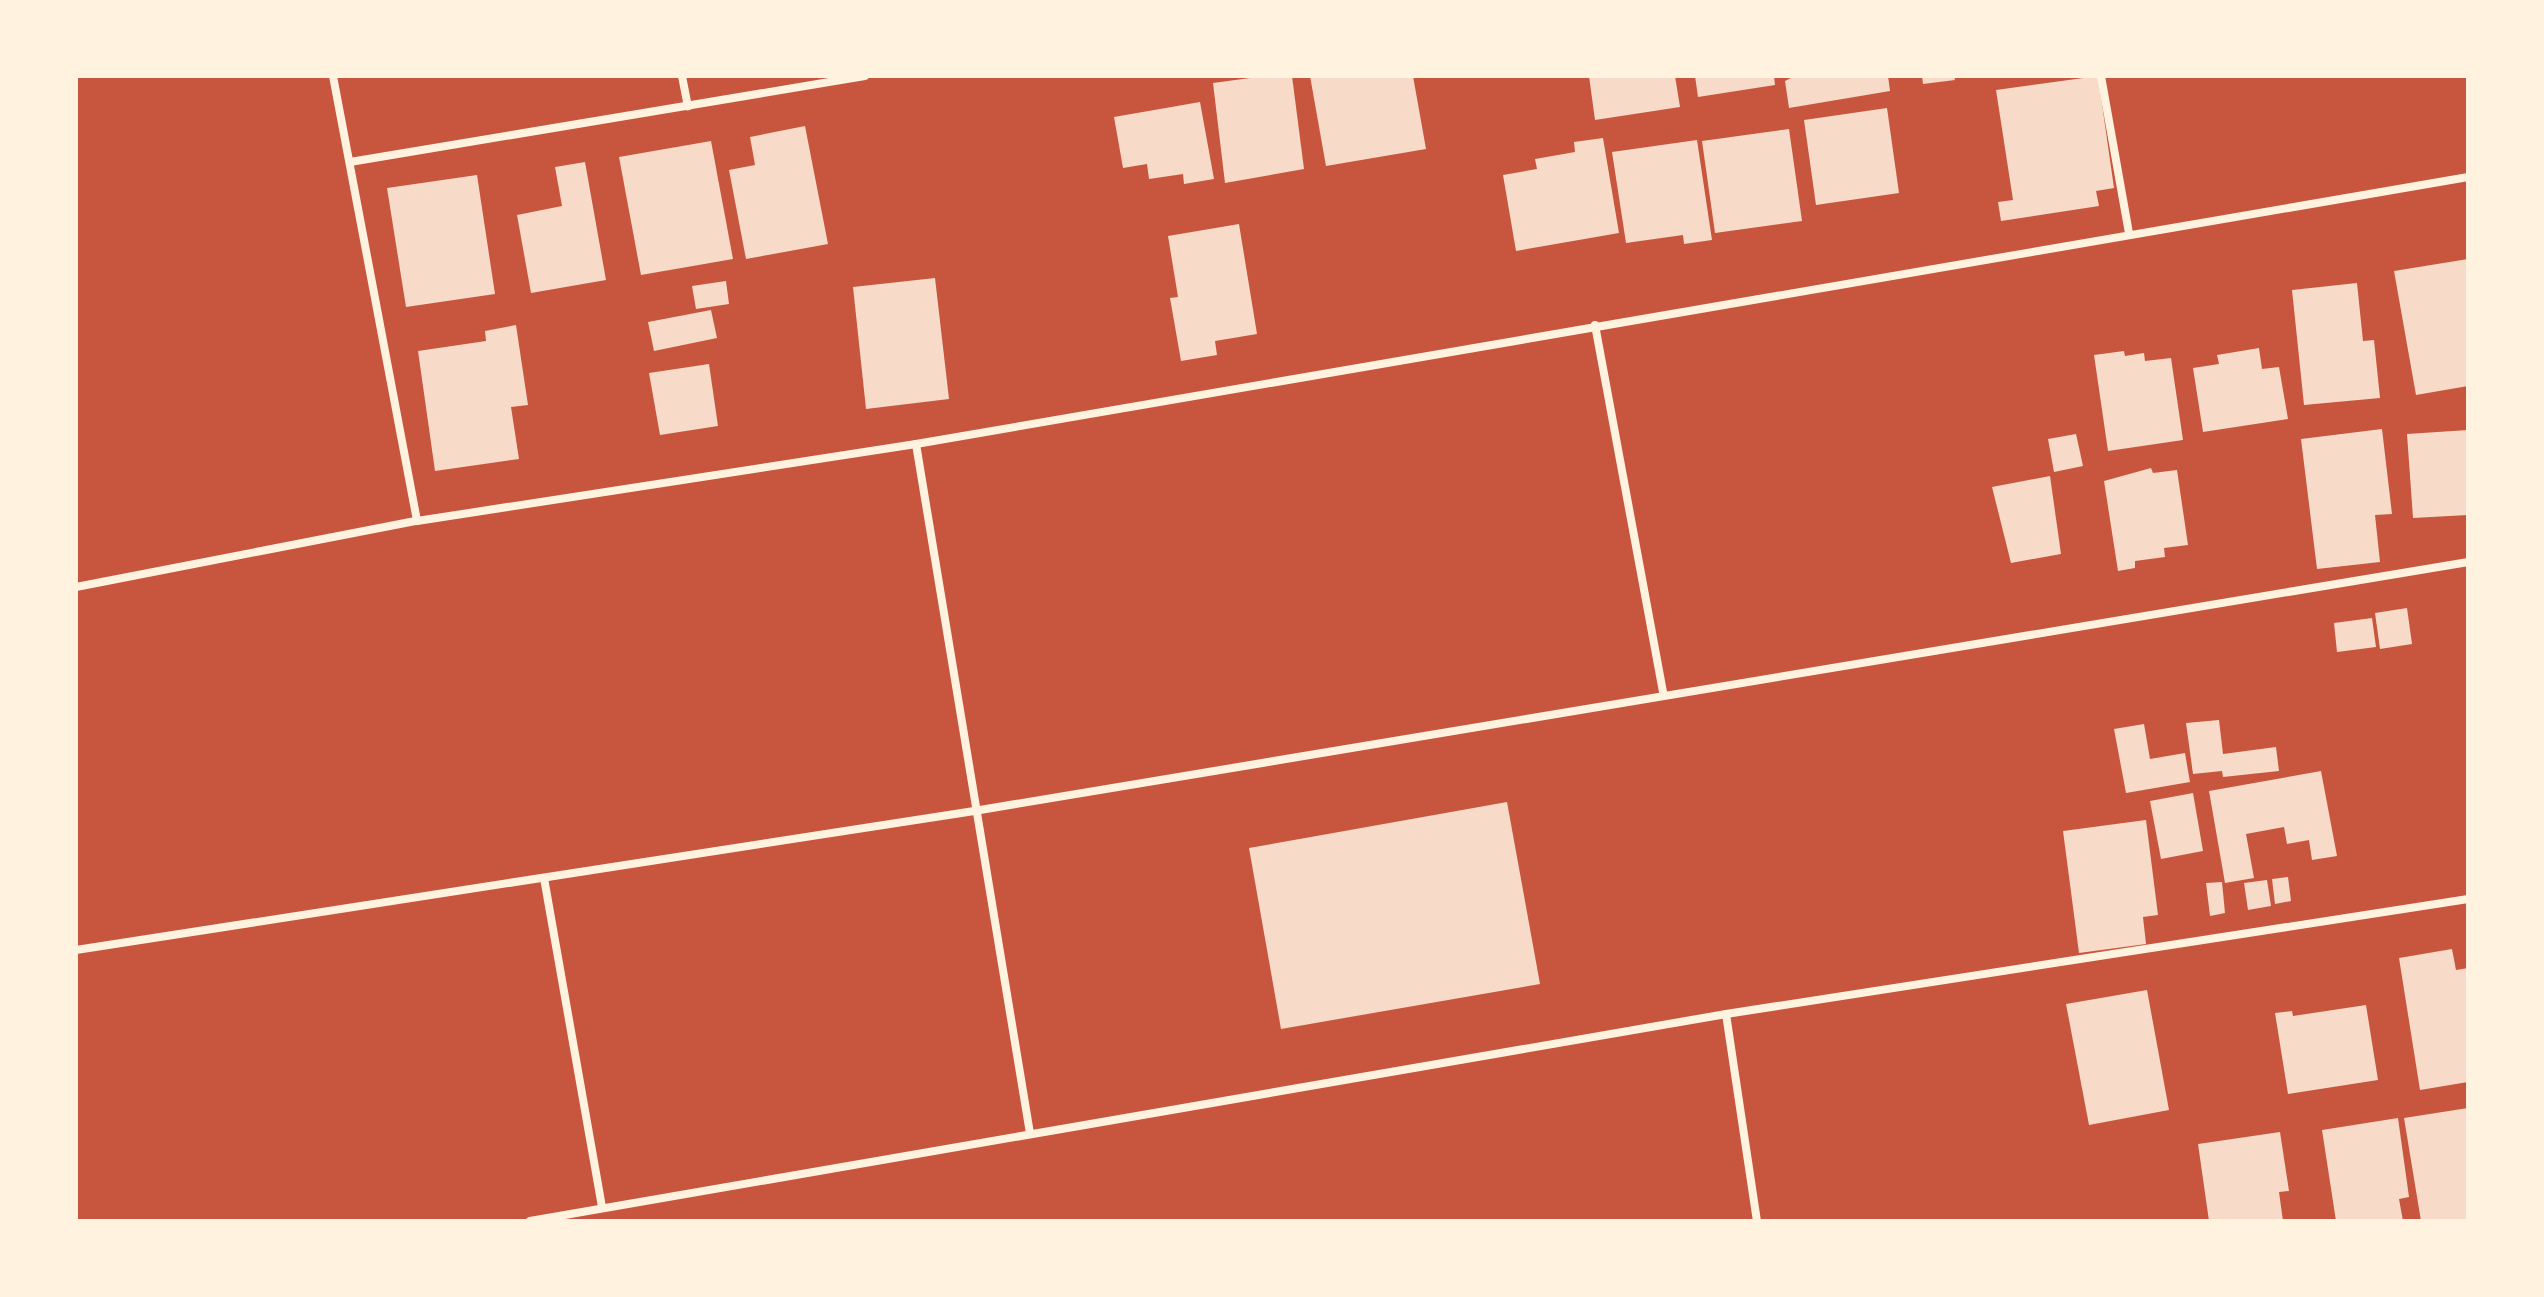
<!DOCTYPE html>
<html>
<head>
<meta charset="utf-8">
<style>
	body { margin:0 }
	#map { position:relative; width:2544px; height:1297px; overflow:hidden; background:#c8553d; font-family:"PT Sans Narrow",sans-serif }
	div>[style] { position:absolute }
	.building>* { inset:0; background:#f7dbc8 }
	.minor>* { height:8px; margin:-4px; padding:0 4px; transform-origin:4px; border-radius:4px; background:#fff3e0 }
	span { translate:-50% -50%; white-space:nowrap; text-align:center; line-height:1.15; -webkit-text-stroke:6px #fff3e0; paint-order:stroke }
	.frame { position:absolute; inset:0; border:78px solid #fff3e0; pointer-events:none }
</style>
</head>
<body>
<div id="map">
	<div class="building">
		<div style="clip-path:polygon(1265px 76px,1292px 76px,1304px 169px,1225px 183px,1213px 83px)"></div>
		<div style="clip-path:polygon(1310px 76px,1413px 76px,1426px 149px,1326px 166px)"></div>
		<div style="clip-path:polygon(1589px 76px,1675px 76px,1680px 107px,1595px 120px)"></div>
		<div style="clip-path:polygon(1695px 76px,1774px 76px,1775px 85px,1698px 97px)"></div>
		<div style="clip-path:polygon(1795px 76px,1888px 76px,1890px 91px,1789px 108px,1785px 81px)"></div>
		<div style="clip-path:polygon(1922px 76px,1954px 76px,1955px 80px,1923px 84px)"></div>
		<div style="clip-path:polygon(2098px 76px,2114px 188px,2096px 191px,2099px 206px,2001px 221px,1998px 202px,2013px 200px,1996px 90px)"></div>
		<div style="clip-path:polygon(1200px 102px,1214px 179px,1184px 184px,1183px 174px,1149px 179px,1147px 164px,1123px 168px,1114px 117px)"></div>
		<div style="clip-path:polygon(1887px 108px,1899px 193px,1816px 205px,1804px 120px)"></div>
		<div style="clip-path:polygon(805px 126px,828px 244px,746px 259px,729px 170px,755px 165px,750px 137px)"></div>
		<div style="clip-path:polygon(1789px 129px,1802px 221px,1715px 233px,1702px 141px)"></div>
		<div style="clip-path:polygon(1603px 138px,1619px 233px,1516px 251px,1503px 175px,1537px 169px,1535px 159px,1575px 152px,1574px 142px)"></div>
		<div style="clip-path:polygon(1697px 140px,1712px 240px,1684px 244px,1683px 235px,1626px 243px,1612px 152px)"></div>
		<div style="clip-path:polygon(711px 141px,733px 259px,641px 275px,619px 157px)"></div>
		<div style="clip-path:polygon(585px 162px,606px 280px,531px 293px,517px 215px,562px 206px,555px 167px)"></div>
		<div style="clip-path:polygon(477px 175px,495px 294px,406px 307px,387px 188px)"></div>
		<div style="clip-path:polygon(1239px 224px,1257px 334px,1215px 341px,1217px 355px,1181px 361px,1170px 298px,1178px 297px,1168px 236px)"></div>
		<div style="clip-path:polygon(2468px 259px,2468px 386px,2416px 395px,2394px 271px)"></div>
		<div style="clip-path:polygon(935px 278px,949px 399px,866px 409px,853px 287px)"></div>
		<div style="clip-path:polygon(726px 281px,729px 304px,696px 309px,692px 286px)"></div>
		<div style="clip-path:polygon(2357px 283px,2363px 341px,2374px 340px,2380px 398px,2304px 405px,2292px 290px)"></div>
		<div style="clip-path:polygon(711px 310px,717px 338px,654px 351px,648px 322px)"></div>
		<div style="clip-path:polygon(516px 325px,528px 405px,511px 407px,519px 459px,435px 471px,418px 351px,486px 341px,485px 331px)"></div>
		<div style="clip-path:polygon(2259px 348px,2262px 369px,2279px 367px,2288px 419px,2203px 432px,2193px 368px,2219px 364px,2217px 355px)"></div>
		<div style="clip-path:polygon(2124px 351px,2125px 356px,2144px 353px,2145px 361px,2171px 358px,2183px 440px,2108px 451px,2094px 355px)"></div>
		<div style="clip-path:polygon(709px 364px,718px 426px,660px 435px,649px 373px)"></div>
		<div style="clip-path:polygon(2382px 429px,2392px 514px,2375px 515px,2380px 562px,2317px 569px,2301px 439px)"></div>
		<div style="clip-path:polygon(2468px 430px,2468px 515px,2413px 518px,2407px 434px)"></div>
		<div style="clip-path:polygon(2076px 434px,2083px 466px,2054px 472px,2048px 439px)"></div>
		<div style="clip-path:polygon(2151px 468px,2153px 473px,2177px 470px,2188px 545px,2164px 548px,2165px 557px,2135px 561px,2135px 568px,2118px 571px,2104px 481px)"></div>
		<div style="clip-path:polygon(2050px 476px,2061px 554px,2011px 563px,1992px 487px)"></div>
		<div style="clip-path:polygon(2407px 608px,2412px 644px,2380px 649px,2375px 613px)"></div>
		<div style="clip-path:polygon(2372px 618px,2376px 647px,2337px 652px,2334px 623px)"></div>
		<div style="clip-path:polygon(2219px 720px,2223px 754px,2276px 747px,2279px 771px,2223px 777px,2222px 771px,2193px 774px,2186px 723px)"></div>
		<div style="clip-path:polygon(2144px 724px,2150px 759px,2185px 753px,2190px 782px,2126px 793px,2114px 729px)"></div>
		<div style="clip-path:polygon(2321px 771px,2337px 856px,2312px 860px,2309px 840px,2287px 844px,2284px 827px,2246px 834px,2254px 878px,2225px 883px,2209px 791px)"></div>
		<div style="clip-path:polygon(2193px 793px,2203px 851px,2161px 859px,2150px 801px)"></div>
		<div style="clip-path:polygon(1507px 802px,1540px 984px,1281px 1029px,1249px 848px)"></div>
		<div style="clip-path:polygon(2146px 820px,2158px 915px,2143px 917px,2146px 944px,2079px 953px,2063px 831px)"></div>
		<div style="clip-path:polygon(2288px 877px,2291px 901px,2275px 904px,2272px 879px)"></div>
		<div style="clip-path:polygon(2267px 880px,2271px 906px,2248px 910px,2244px 883px)"></div>
		<div style="clip-path:polygon(2222px 882px,2225px 913px,2210px 916px,2206px 883px)"></div>
		<div style="clip-path:polygon(2452px 949px,2456px 970px,2468px 968px,2468px 1082px,2420px 1090px,2399px 958px)"></div>
		<div style="clip-path:polygon(2147px 990px,2169px 1110px,2089px 1125px,2066px 1004px)"></div>
		<div style="clip-path:polygon(2366px 1005px,2378px 1080px,2288px 1094px,2275px 1013px,2292px 1011px,2293px 1016px)"></div>
		<div style="clip-path:polygon(2468px 1108px,2468px 1221px,2421px 1221px,2404px 1118px)"></div>
		<div style="clip-path:polygon(2398px 1118px,2409px 1197px,2399px 1199px,2403px 1221px,2336px 1221px,2322px 1130px)"></div>
		<div style="clip-path:polygon(2280px 1132px,2289px 1191px,2279px 1192px,2283px 1221px,2209px 1221px,2198px 1144px)"></div>
	</div>
	<div class="minor">
		<div style="left:333px;top:76px;width:453px;rotate:79.3deg"></div>
		<div style="left:682px;top:76px;width:31px;rotate:79deg"></div>
		<div style="left:2101px;top:76px;width:159px;rotate:79.9deg"></div>
		<div style="left:350px;top:162px;width:522px;rotate:-9.48deg"></div>
		<div style="left:1595px;top:325px;width:377px;rotate:79.5deg"></div>
		<div style="left:916px;top:444px;width:698px;rotate:80.61deg"></div>
		<div style="left:76px;top:587px;width:347px;rotate:-11deg"></div>
		<div style="left:417px;top:521px;width:505px;rotate:-8.77deg"></div>
		<div style="left:916px;top:444px;width:1575px;rotate:-9.76deg"></div>
		<div style="left:544px;top:878px;width:335px;rotate:80deg"></div>
		<div style="left:76px;top:950px;width:909px;rotate:-8.8deg"></div>
		<div style="left:974px;top:811px;width:1515px;rotate:-9.46deg"></div>
		<div style="left:1726px;top:1014px;width:209px;rotate:81.5deg"></div>
		<div style="left:530px;top:1221px;width:1214px;rotate:-9.82deg"></div>
		<div style="left:1726px;top:1014px;width:751px;rotate:-8.81deg"></div>
	</div>
	<div class="frame"></div>
</div>
</body>
</html>
